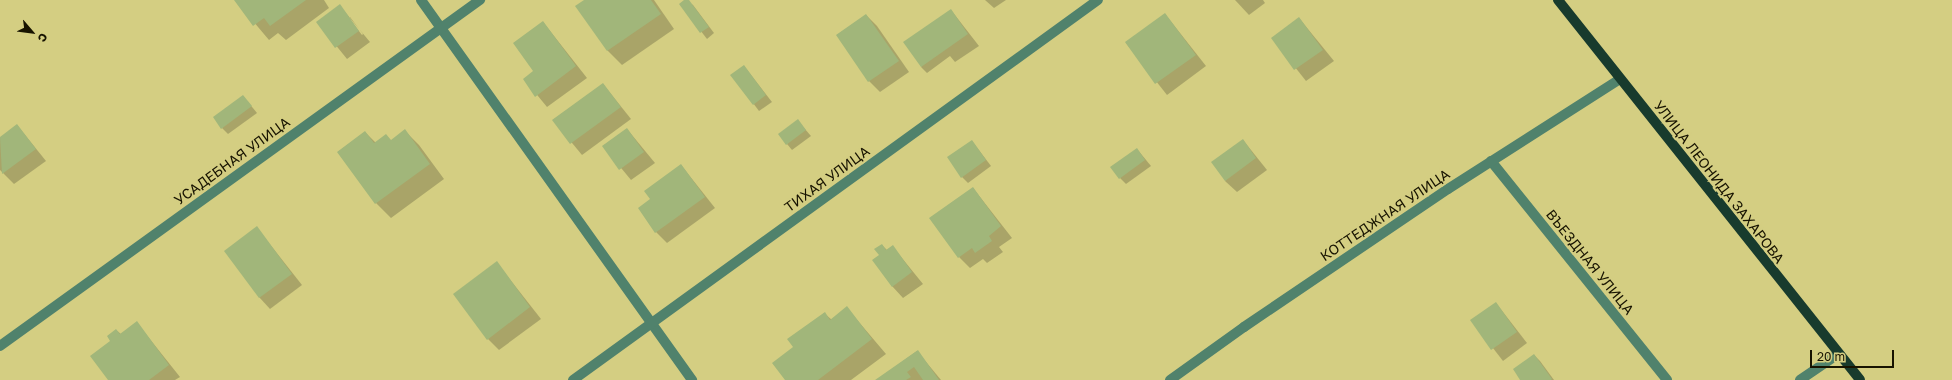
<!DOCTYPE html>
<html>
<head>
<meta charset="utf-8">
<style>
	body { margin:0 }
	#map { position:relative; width:1952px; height:380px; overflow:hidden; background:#d4ce82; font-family:"Golos Text",sans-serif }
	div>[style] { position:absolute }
	.shadow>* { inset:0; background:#0003 }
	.building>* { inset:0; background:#a1b67a }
	.minor>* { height:10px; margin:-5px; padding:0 5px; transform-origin:5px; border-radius:5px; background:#50826c }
	.major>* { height:10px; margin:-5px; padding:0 5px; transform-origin:5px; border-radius:5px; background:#183b2d }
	span { translate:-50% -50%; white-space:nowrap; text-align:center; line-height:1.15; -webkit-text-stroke:4px #d4ce82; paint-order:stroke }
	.street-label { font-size:14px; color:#171300 }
	.north { position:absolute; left:12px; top:12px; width:40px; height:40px; -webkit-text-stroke:3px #d4ce82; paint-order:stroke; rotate:118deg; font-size:11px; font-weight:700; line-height:16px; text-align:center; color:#171300 }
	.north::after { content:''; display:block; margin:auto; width:14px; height:18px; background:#171300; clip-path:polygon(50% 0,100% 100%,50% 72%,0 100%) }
	.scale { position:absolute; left:1810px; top:350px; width:84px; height:18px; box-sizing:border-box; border:2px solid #171300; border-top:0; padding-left:5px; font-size:12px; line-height:14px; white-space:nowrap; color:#171300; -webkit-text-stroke:3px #d4ce82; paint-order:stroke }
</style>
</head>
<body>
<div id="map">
	<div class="shadow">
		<div style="clip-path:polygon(235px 0,324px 0,329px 8px,286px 40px,278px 33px,269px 40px)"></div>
		<div style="clip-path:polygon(586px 0,654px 0,674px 29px,622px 65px,608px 51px,577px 6px)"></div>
		<div style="clip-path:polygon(685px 0,693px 5px,714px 33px,707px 39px,680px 4px)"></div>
		<div style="clip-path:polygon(985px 0,1006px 0,994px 8px)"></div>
		<div style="clip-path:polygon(1235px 0,1263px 0,1265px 3px,1249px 15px)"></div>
		<div style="clip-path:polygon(evenodd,340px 6px,370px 42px,347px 59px,317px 22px,340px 6px,348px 17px,350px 17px,363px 34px,362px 35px,348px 17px)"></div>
		<div style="clip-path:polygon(951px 10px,979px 46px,955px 62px,950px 56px,927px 73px,921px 67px)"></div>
		<div style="clip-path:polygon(1165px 14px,1206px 66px,1167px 95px,1126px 43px)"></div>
		<div style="clip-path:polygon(866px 15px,877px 26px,909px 72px,880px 92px,869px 81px,837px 35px)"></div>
		<div style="clip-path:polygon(1299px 18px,1334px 61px,1306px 81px,1272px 38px)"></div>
		<div style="clip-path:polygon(543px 22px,587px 78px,547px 107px,524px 79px,535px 71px)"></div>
		<div style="clip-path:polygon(744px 66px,772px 102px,759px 111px,732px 75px)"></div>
		<div style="clip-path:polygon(603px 84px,631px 119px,582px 155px,553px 120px)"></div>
		<div style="clip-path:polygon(243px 96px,257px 113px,228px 134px,222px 128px)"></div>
		<div style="clip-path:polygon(798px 121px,811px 136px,792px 150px,787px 144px)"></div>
		<div style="clip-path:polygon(17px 125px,46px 161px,14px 184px,0 170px,0 138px)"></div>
		<div style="clip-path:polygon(627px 129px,655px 163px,631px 180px,603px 146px)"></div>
		<div style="clip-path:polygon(405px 131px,419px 145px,444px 179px,391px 218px,376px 203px,338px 152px,365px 132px,376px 143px,392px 141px)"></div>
		<div style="clip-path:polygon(1243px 140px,1267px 170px,1237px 192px,1225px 181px)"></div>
		<div style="clip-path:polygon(972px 141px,991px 166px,968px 183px,962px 177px)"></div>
		<div style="clip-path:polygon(1137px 149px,1151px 166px,1126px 184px,1120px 178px)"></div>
		<div style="clip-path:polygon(681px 165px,715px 208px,667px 243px,656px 232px,652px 200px)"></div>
		<div style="clip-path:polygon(973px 188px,1012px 238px,999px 247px,1003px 252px,987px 263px,983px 259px,970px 268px,959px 257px)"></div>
		<div style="clip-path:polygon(257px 228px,302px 285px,270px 309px,259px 297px)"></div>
		<div style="clip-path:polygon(882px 245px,887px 250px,893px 247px,923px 284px,903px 298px,892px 286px,880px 256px)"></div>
		<div style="clip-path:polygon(497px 263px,541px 319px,499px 350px,488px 339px)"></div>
		<div style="clip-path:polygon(1496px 303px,1527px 343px,1503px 361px,1472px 321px)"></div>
		<div style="clip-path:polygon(847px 308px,886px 354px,851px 380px,787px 380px,795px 348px,824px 313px,832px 320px)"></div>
		<div style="clip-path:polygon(137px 323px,180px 377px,175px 380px,110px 380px,112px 341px,116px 330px,121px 334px)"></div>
		<div style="clip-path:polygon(917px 351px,941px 380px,877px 380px)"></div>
		<div style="clip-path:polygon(1534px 355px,1540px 361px,1554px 380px,1521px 380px)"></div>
	</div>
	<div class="building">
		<div style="clip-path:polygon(234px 0,306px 0,270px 26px,264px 18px,253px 26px)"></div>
		<div style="clip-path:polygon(584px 0,651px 0,661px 14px,607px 51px,575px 6px)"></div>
		<div style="clip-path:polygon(684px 0,689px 0,709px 27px,700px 33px,679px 4px)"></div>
		<div style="clip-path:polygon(340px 4px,359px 31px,335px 48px,316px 22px)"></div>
		<div style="clip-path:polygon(951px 9px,968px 34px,921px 67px,903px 42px)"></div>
		<div style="clip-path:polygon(1165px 13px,1196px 55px,1155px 84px,1125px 42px)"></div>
		<div style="clip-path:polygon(866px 14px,899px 61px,868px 82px,836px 35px)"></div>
		<div style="clip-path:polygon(1299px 17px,1323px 50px,1294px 70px,1271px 38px)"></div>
		<div style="clip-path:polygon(543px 21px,576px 66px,535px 97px,523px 79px,533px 71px,513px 43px)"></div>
		<div style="clip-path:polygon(744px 65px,766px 95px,753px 105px,730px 75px)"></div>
		<div style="clip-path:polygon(603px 83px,621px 107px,570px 144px,552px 120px)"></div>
		<div style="clip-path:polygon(243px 95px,252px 106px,221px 129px,213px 117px)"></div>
		<div style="clip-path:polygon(798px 119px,806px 130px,786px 145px,778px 134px)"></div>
		<div style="clip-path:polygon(17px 124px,36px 149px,2px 174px,0 137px)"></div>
		<div style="clip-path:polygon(627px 128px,644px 152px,619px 170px,602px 146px)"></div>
		<div style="clip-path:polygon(405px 129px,430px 164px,375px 204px,337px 152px,365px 131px,374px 143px,386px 134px,391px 140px)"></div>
		<div style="clip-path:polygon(1243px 139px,1256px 158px,1225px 181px,1211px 162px)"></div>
		<div style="clip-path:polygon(972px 140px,986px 160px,961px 178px,947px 157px)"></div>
		<div style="clip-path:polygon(1137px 148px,1145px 160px,1119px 179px,1110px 167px)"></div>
		<div style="clip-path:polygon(681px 164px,705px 197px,655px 233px,638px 208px,650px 199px,644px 191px)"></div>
		<div style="clip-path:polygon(973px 187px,1001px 226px,989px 236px,992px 241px,975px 253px,972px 248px,958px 258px,929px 218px)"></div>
		<div style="clip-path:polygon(257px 226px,292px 274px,259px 298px,224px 251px)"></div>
		<div style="clip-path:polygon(882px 244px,886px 250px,893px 245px,912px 272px,892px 287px,872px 260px,879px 255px,874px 249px)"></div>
		<div style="clip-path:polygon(497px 261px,530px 307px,487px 340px,453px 294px)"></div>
		<div style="clip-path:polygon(1496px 302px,1517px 332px,1491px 350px,1470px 320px)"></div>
		<div style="clip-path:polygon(847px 306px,872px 339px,818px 380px,785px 380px,772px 363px,793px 347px,787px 339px,825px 312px,830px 320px)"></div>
		<div style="clip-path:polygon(137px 321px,169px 365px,149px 380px,108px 380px,90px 356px,110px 341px,107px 336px,116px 329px,120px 334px)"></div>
		<div style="clip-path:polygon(918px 350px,939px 380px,923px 380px,914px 367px,907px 372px,911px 377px,906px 380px,875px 380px)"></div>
		<div style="clip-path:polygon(1534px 354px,1552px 379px,1551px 380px,1520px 380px,1513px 369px)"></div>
	</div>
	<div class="minor">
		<div style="left:421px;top:0;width:467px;rotate:54.5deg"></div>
		<div style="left:1491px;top:161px;width:281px;rotate:51.2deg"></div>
		<div style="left:0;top:346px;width:592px;rotate:-35.79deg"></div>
		<div style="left:573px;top:380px;width:648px;rotate:-35.9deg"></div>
		<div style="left:1170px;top:380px;width:91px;rotate:-35.6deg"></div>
		<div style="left:1244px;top:327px;width:246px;rotate:-34.1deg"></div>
		<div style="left:1448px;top:189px;width:204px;rotate:-32.6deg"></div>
		<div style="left:1800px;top:380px;width:46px;rotate:-34.4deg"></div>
	</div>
	<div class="major">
		<div style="left:1558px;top:0;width:485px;rotate:51.5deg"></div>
	</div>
	<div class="street-label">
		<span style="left:232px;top:161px;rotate:-36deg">УСАДЕБНАЯ УЛИЦА</span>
		<span style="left:827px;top:179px;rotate:-36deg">ТИХАЯ УЛИЦА</span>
		<span style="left:1719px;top:182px;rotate:52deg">УЛИЦА ЛЕОНИДА ЗАХАРОВА</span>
		<span style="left:1385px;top:215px;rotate:-34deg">КОТТЕДЖНАЯ УЛИЦА</span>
		<span style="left:1590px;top:262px;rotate:51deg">ВЪЕЗДНАЯ УЛИЦА</span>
	</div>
	<div class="north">С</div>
	<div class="scale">20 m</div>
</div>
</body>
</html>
